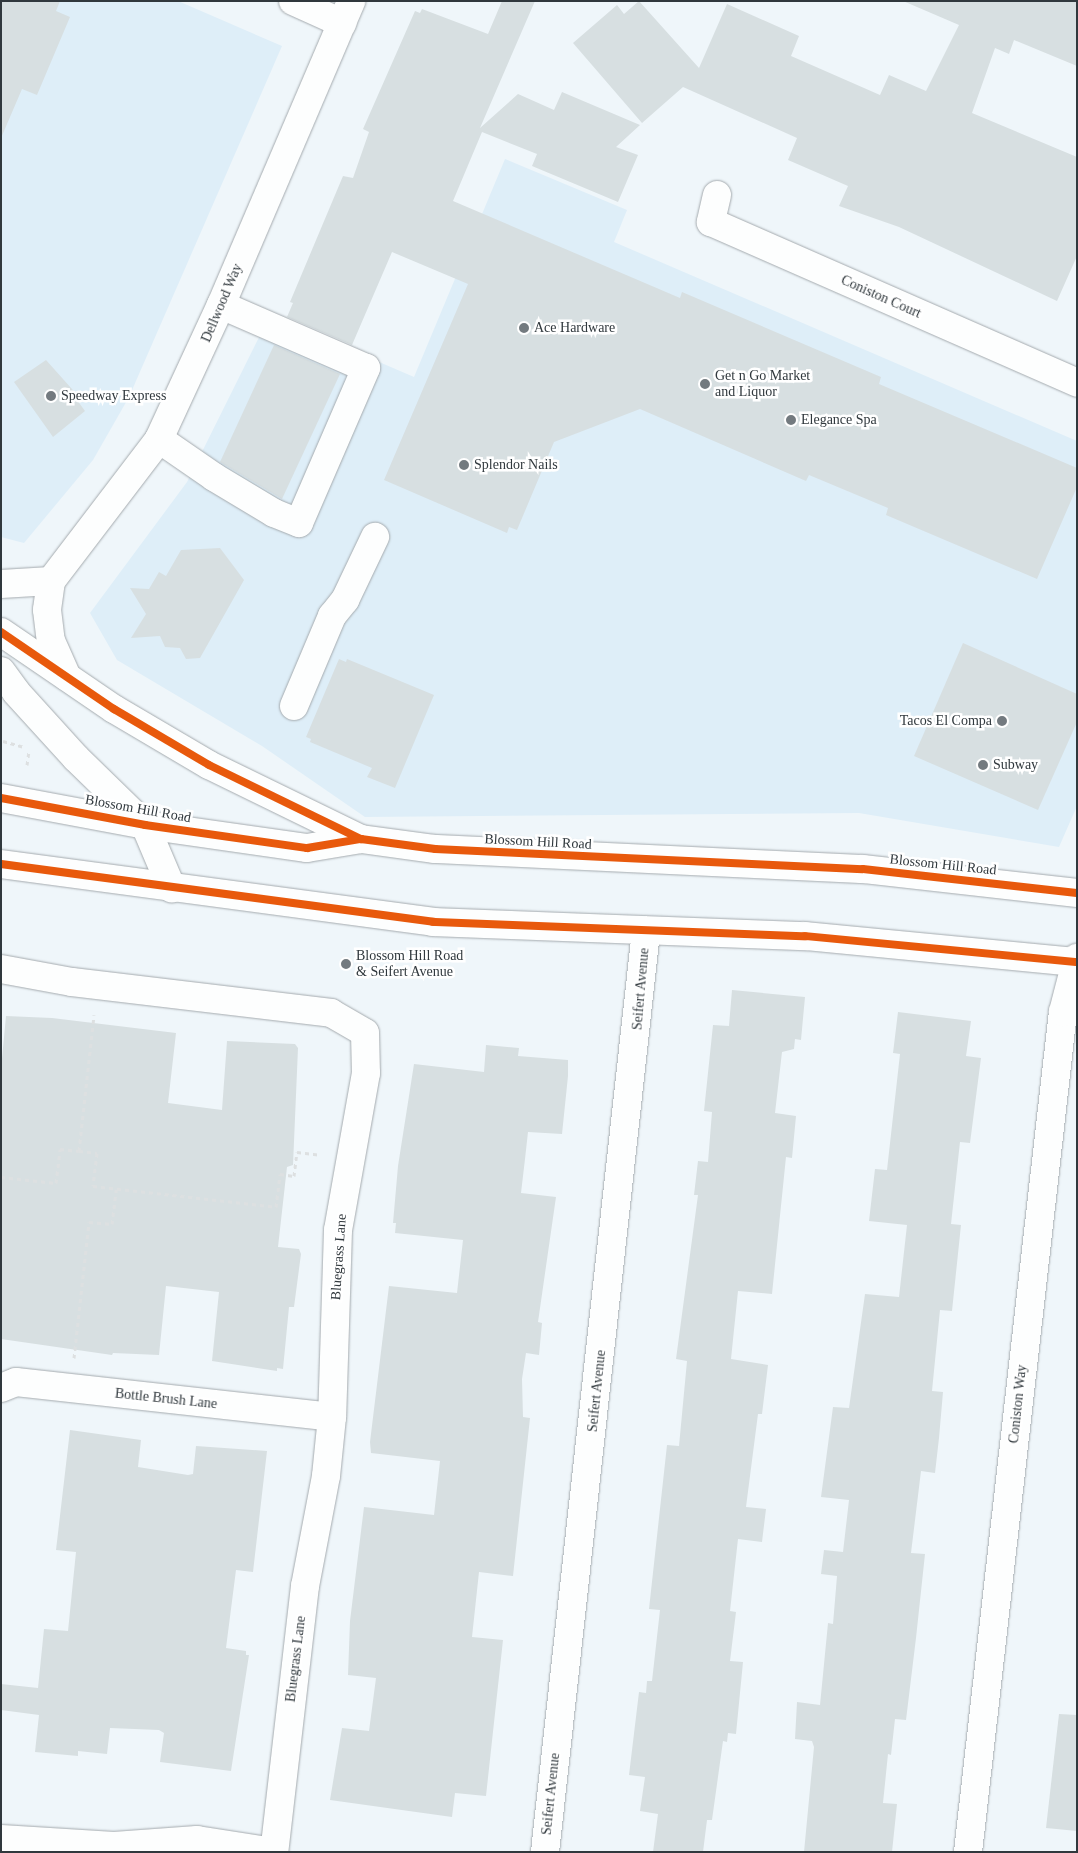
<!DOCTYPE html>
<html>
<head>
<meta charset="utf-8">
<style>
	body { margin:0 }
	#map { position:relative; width:1078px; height:1853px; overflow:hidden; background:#eff6fa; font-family:Georgia,serif }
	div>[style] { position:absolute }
	.built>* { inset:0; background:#deeef8 }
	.building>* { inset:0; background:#d7dfe1 }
	.path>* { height:3px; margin-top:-1.5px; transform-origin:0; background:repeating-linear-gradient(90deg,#dde0e1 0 4px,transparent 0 8px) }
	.roads { filter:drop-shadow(0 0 1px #a4aaae) drop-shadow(0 0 1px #a4aaae) }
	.minor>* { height:28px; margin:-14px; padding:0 14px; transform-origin:14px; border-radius:14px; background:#fdfefe }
	.major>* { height:28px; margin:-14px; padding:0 14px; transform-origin:14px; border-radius:14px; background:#fdfefe }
	.cycleway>* { height:8px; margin:-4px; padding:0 4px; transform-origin:4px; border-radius:4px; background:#e8590c }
	.dots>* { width:14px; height:14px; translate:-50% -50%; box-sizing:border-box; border:2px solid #fff; border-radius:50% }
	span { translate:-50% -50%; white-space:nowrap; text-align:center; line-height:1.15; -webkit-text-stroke:5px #fff; paint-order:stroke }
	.street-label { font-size:14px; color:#30383d }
	.poi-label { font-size:14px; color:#30383d }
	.left { translate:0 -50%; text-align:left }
	.right { translate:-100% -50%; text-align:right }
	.frame { position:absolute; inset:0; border:2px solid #30383d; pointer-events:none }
</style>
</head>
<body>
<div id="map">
	<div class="built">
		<div style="clip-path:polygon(1px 1px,178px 1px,282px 46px,129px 397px,93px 460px,24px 543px,1px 537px)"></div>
		<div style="clip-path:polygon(505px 159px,627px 210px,614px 242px,1077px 441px,1077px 806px,1059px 847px,859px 813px,365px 817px,262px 746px,117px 660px,90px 613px,187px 482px,270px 315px,414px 377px)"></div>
	</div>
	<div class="building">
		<div style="clip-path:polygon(1px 1px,60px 1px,56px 11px,70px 17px,37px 95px,22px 89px,1px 138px)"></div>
		<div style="clip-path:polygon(502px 1px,535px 1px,480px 128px,518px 94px,554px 110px,562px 92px,640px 125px,616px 147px,638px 155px,618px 202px,532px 166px,537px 154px,482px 132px,453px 201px,680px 298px,682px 292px,881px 377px,879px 384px,1077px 468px,1077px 487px,1037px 579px,886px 515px,888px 508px,809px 475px,806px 481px,640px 409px,554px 442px,517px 530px,509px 527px,507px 533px,384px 480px,468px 284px,392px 252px,352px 345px,287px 317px,293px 303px,290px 302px,343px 176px,353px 178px,369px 132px,363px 129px,415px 11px,420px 13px,422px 9px,488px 34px)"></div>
		<div style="clip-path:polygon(639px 1px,699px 68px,727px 4px,799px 36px,791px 56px,880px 95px,889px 75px,926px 91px,959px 25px,903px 1px,1077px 1px,1077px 66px,1014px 40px,1009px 54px,995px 48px,972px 113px,1077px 157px,1077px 256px,1057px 301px,899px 227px,839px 206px,848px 186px,788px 160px,797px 138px,683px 87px,642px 123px,573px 43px,617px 5px,624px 14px)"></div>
		<div style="clip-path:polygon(274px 345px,340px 374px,282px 499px,220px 462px)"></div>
		<div style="clip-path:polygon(46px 360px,80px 398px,77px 400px,85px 411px,53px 437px,14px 382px)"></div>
		<div style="clip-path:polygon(220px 548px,244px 580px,200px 658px,186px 659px,180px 648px,165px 647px,160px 636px,131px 638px,146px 614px,130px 588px,149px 589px,159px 572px,166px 576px,181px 550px)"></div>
		<div style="clip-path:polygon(963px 643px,1077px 694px,1077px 722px,1038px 810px,914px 756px)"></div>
		<div style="clip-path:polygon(339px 659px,346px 662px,347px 659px,434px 695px,395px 788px,367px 777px,372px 768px,310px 742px,311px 739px,306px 737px)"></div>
		<div style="clip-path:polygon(732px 990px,805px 997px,801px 1040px,795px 1039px,794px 1049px,782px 1052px,775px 1113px,796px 1116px,792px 1158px,786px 1157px,772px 1294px,738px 1291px,731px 1359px,768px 1365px,762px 1414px,758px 1414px,746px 1507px,766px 1509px,762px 1542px,738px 1539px,730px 1611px,736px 1612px,730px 1661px,743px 1662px,736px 1734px,728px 1733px,727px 1742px,723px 1741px,712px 1820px,707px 1820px,703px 1852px,653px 1852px,658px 1814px,640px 1811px,645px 1777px,629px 1775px,639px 1692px,646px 1693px,647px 1681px,652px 1681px,660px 1610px,649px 1609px,667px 1445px,679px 1446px,687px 1361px,676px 1359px,698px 1195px,694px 1195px,698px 1161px,708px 1162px,712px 1112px,704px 1111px,713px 1025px,729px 1026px)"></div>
		<div style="clip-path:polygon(898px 1012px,971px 1021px,966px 1056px,981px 1058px,970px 1143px,960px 1142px,951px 1224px,961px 1225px,952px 1311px,940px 1310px,932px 1391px,943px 1392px,939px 1438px,935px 1473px,921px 1471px,911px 1553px,925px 1554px,916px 1638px,906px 1720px,895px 1719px,891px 1755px,888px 1754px,883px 1803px,897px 1804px,892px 1852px,804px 1852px,814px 1747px,812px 1741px,795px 1739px,797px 1702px,820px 1705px,828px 1623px,833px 1624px,837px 1576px,821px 1574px,824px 1550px,843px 1552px,849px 1500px,821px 1497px,833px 1407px,849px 1408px,865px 1294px,899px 1297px,907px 1225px,869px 1221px,875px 1169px,887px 1170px,900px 1054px,893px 1053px)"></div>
		<div style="clip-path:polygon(6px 1016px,52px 1018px,176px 1033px,168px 1103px,222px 1110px,227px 1041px,295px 1044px,298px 1048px,293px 1165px,287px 1167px,278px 1247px,299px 1249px,301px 1254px,294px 1307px,289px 1307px,283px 1369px,277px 1368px,277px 1371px,212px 1361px,219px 1292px,166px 1286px,159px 1355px,113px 1353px,112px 1355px,1px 1339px,1px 1069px)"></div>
		<div style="clip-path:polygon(486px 1045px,519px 1048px,518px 1056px,568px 1060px,568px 1076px,562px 1134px,528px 1132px,525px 1159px,521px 1193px,556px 1197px,538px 1322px,542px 1323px,539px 1355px,526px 1353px,522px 1379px,523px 1417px,530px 1418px,513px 1576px,479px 1572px,472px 1637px,503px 1640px,486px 1796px,455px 1793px,452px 1817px,330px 1800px,342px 1728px,369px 1731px,376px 1678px,348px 1675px,350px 1621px,364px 1507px,434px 1515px,440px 1461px,371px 1453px,370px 1442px,389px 1286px,457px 1293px,463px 1240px,395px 1233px,396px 1223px,393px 1223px,398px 1166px,414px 1064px,484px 1072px)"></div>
		<div style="clip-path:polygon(70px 1430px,141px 1440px,138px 1467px,188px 1475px,193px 1474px,196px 1446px,267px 1451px,253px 1572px,236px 1570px,226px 1648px,246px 1651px,246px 1655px,249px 1655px,231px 1771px,160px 1762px,164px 1733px,159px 1730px,110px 1728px,107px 1754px,78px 1751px,78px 1756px,35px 1752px,39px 1715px,1px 1710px,1px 1684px,38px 1688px,44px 1629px,68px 1631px,76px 1552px,56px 1550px)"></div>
		<div style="clip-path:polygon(1059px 1714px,1077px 1715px,1077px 1831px,1046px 1828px)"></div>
	</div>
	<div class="path">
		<div style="left:3px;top:741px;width:22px;rotate:16deg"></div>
		<div style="left:27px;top:765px;width:15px;rotate:-82deg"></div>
		<div style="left:79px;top:1151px;width:18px;rotate:6deg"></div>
		<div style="left:97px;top:1153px;width:33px;rotate:97deg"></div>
		<div style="left:93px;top:1186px;width:184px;rotate:6.5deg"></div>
		<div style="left:276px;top:1207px;width:33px;rotate:-83deg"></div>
		<div style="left:280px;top:1174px;width:14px;rotate:8deg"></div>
		<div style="left:294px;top:1176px;width:24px;rotate:-83deg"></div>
		<div style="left:297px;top:1152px;width:23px;rotate:7deg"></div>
		<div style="left:1px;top:1177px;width:55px;rotate:6.2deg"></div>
		<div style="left:56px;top:1183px;width:34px;rotate:-83deg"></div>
		<div style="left:60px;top:1149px;width:19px;rotate:6deg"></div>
		<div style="left:79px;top:1151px;width:137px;rotate:-83.7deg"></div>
		<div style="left:74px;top:1358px;width:137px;rotate:-83.7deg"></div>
		<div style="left:89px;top:1222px;width:23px;rotate:5deg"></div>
		<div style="left:112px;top:1224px;width:35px;rotate:-83deg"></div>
	</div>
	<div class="roads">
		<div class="minor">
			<div style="left:293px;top:1px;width:54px;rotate:24.2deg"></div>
			<div style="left:717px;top:195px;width:28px;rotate:103deg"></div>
			<div style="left:711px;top:222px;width:400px;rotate:23.7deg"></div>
			<div style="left:159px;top:439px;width:67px;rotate:34.6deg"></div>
			<div style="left:214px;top:477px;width:70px;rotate:31deg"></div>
			<div style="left:274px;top:513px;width:27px;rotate:22deg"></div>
			<div style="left:299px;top:523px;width:169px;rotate:-66.6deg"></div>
			<div style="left:366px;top:368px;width:158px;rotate:-156.5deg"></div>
			<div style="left:1px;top:584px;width:50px;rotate:-3.4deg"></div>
			<div style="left:51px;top:581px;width:178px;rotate:-52.7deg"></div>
			<div style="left:159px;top:439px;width:148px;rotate:-65.2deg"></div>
			<div style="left:221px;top:305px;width:331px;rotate:-66.8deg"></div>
			<div style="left:294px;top:706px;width:98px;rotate:-67.1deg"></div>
			<div style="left:332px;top:616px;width:21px;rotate:-51deg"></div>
			<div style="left:345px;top:600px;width:70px;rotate:-64.5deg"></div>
			<div style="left:1px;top:969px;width:72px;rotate:10.4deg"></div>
			<div style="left:72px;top:982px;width:261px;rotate:6.8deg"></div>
			<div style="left:331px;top:1013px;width:39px;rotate:30deg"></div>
			<div style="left:365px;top:1033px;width:40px;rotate:88.6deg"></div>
			<div style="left:366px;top:1073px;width:159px;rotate:100.1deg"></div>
			<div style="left:338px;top:1230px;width:187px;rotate:91.8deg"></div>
			<div style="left:332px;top:1417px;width:59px;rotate:95.8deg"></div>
			<div style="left:326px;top:1476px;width:112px;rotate:100.8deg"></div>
			<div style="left:305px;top:1586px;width:268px;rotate:96.6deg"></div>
			<div style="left:1px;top:1388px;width:16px;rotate:-22deg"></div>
			<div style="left:16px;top:1382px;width:318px;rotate:6.3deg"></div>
			<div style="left:1px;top:1839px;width:113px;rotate:3.5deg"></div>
			<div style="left:114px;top:1846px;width:83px;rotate:-4.1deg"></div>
			<div style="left:197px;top:1840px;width:78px;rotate:8.9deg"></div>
			<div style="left:545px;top:1852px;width:927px;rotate:-83.74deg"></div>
			<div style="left:968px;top:1852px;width:845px;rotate:-83.55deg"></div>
			<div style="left:1063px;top:1012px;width:56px;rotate:-75.5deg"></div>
		</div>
		<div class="major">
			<div style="left:51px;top:581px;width:29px;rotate:98deg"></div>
			<div style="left:47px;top:610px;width:31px;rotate:83deg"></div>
			<div style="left:51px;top:641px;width:39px;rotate:66deg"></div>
			<div style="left:1px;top:632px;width:137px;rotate:34.3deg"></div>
			<div style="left:114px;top:709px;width:110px;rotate:30.5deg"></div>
			<div style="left:209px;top:765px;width:169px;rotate:26deg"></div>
			<div style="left:1px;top:671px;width:26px;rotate:54deg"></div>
			<div style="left:16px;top:692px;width:89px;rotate:47.7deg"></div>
			<div style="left:76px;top:758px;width:96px;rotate:44.2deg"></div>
			<div style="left:145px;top:825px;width:69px;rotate:67.1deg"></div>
			<div style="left:1px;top:798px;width:147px;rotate:10.6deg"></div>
			<div style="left:145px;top:825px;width:164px;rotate:8.1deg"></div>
			<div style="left:307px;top:848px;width:55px;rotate:-9.5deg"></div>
			<div style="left:361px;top:839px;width:75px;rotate:7.7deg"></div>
			<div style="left:435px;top:849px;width:428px;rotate:2.7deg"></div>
			<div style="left:863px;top:869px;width:215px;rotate:6.4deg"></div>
			<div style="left:1px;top:864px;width:436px;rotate:7.6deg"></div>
			<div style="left:433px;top:922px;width:372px;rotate:2.2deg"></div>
			<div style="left:805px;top:936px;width:273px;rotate:5.5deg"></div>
		</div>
	</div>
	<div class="cycleway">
		<div style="left:1px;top:632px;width:137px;rotate:34.3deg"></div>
		<div style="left:114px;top:709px;width:110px;rotate:30.5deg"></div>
		<div style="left:209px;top:765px;width:169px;rotate:26deg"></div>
		<div style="left:1px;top:798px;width:147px;rotate:10.6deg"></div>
		<div style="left:145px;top:825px;width:164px;rotate:8.1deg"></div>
		<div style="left:307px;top:848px;width:55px;rotate:-9.5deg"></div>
		<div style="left:361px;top:839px;width:75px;rotate:7.7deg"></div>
		<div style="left:435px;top:849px;width:428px;rotate:2.7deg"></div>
		<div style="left:863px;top:869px;width:215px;rotate:6.4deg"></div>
		<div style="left:1px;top:864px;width:436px;rotate:7.6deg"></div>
		<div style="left:433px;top:922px;width:372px;rotate:2.2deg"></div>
		<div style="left:805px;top:936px;width:273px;rotate:5.5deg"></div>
	</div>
	<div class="dots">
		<div style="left:524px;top:328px;background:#737a7f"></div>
		<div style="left:705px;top:384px;background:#737a7f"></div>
		<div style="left:51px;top:396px;background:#737a7f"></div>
		<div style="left:791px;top:420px;background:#737a7f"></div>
		<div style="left:464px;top:465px;background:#737a7f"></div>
		<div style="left:1002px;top:721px;background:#737a7f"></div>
		<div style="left:983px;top:765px;background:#737a7f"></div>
		<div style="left:346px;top:964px;background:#737a7f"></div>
	</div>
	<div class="street-label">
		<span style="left:881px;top:297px;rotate:24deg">Coniston Court</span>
		<span style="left:222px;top:303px;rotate:-67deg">Dellwood Way</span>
		<span style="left:138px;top:809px;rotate:10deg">Blossom Hill Road</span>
		<span style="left:538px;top:842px;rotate:3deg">Blossom Hill Road</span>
		<span style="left:943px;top:865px;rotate:6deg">Blossom Hill Road</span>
		<span style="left:641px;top:989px;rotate:-85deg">Seifert Avenue</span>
		<span style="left:339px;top:1257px;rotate:-86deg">Bluegrass Lane</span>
		<span style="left:597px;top:1391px;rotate:-84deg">Seifert Avenue</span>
		<span style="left:166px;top:1399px;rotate:6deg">Bottle Brush Lane</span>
		<span style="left:1018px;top:1404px;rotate:-84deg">Coniston Way</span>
		<span style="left:296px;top:1659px;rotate:-83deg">Bluegrass Lane</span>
		<span style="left:551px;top:1794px;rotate:-84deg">Seifert Avenue</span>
	</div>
	<div class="poi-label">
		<span class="left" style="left:534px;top:328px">Ace Hardware</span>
		<span class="left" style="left:715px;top:384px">Get n Go Market<br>and Liquor</span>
		<span class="left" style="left:61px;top:396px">Speedway Express</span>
		<span class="left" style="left:801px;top:420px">Elegance Spa</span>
		<span class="left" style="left:474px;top:465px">Splendor Nails</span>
		<span class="right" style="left:992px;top:721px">Tacos El Compa</span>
		<span class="left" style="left:993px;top:765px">Subway</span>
		<span class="left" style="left:356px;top:964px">Blossom Hill Road<br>&amp; Seifert Avenue</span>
	</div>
	<div class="frame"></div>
</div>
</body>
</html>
